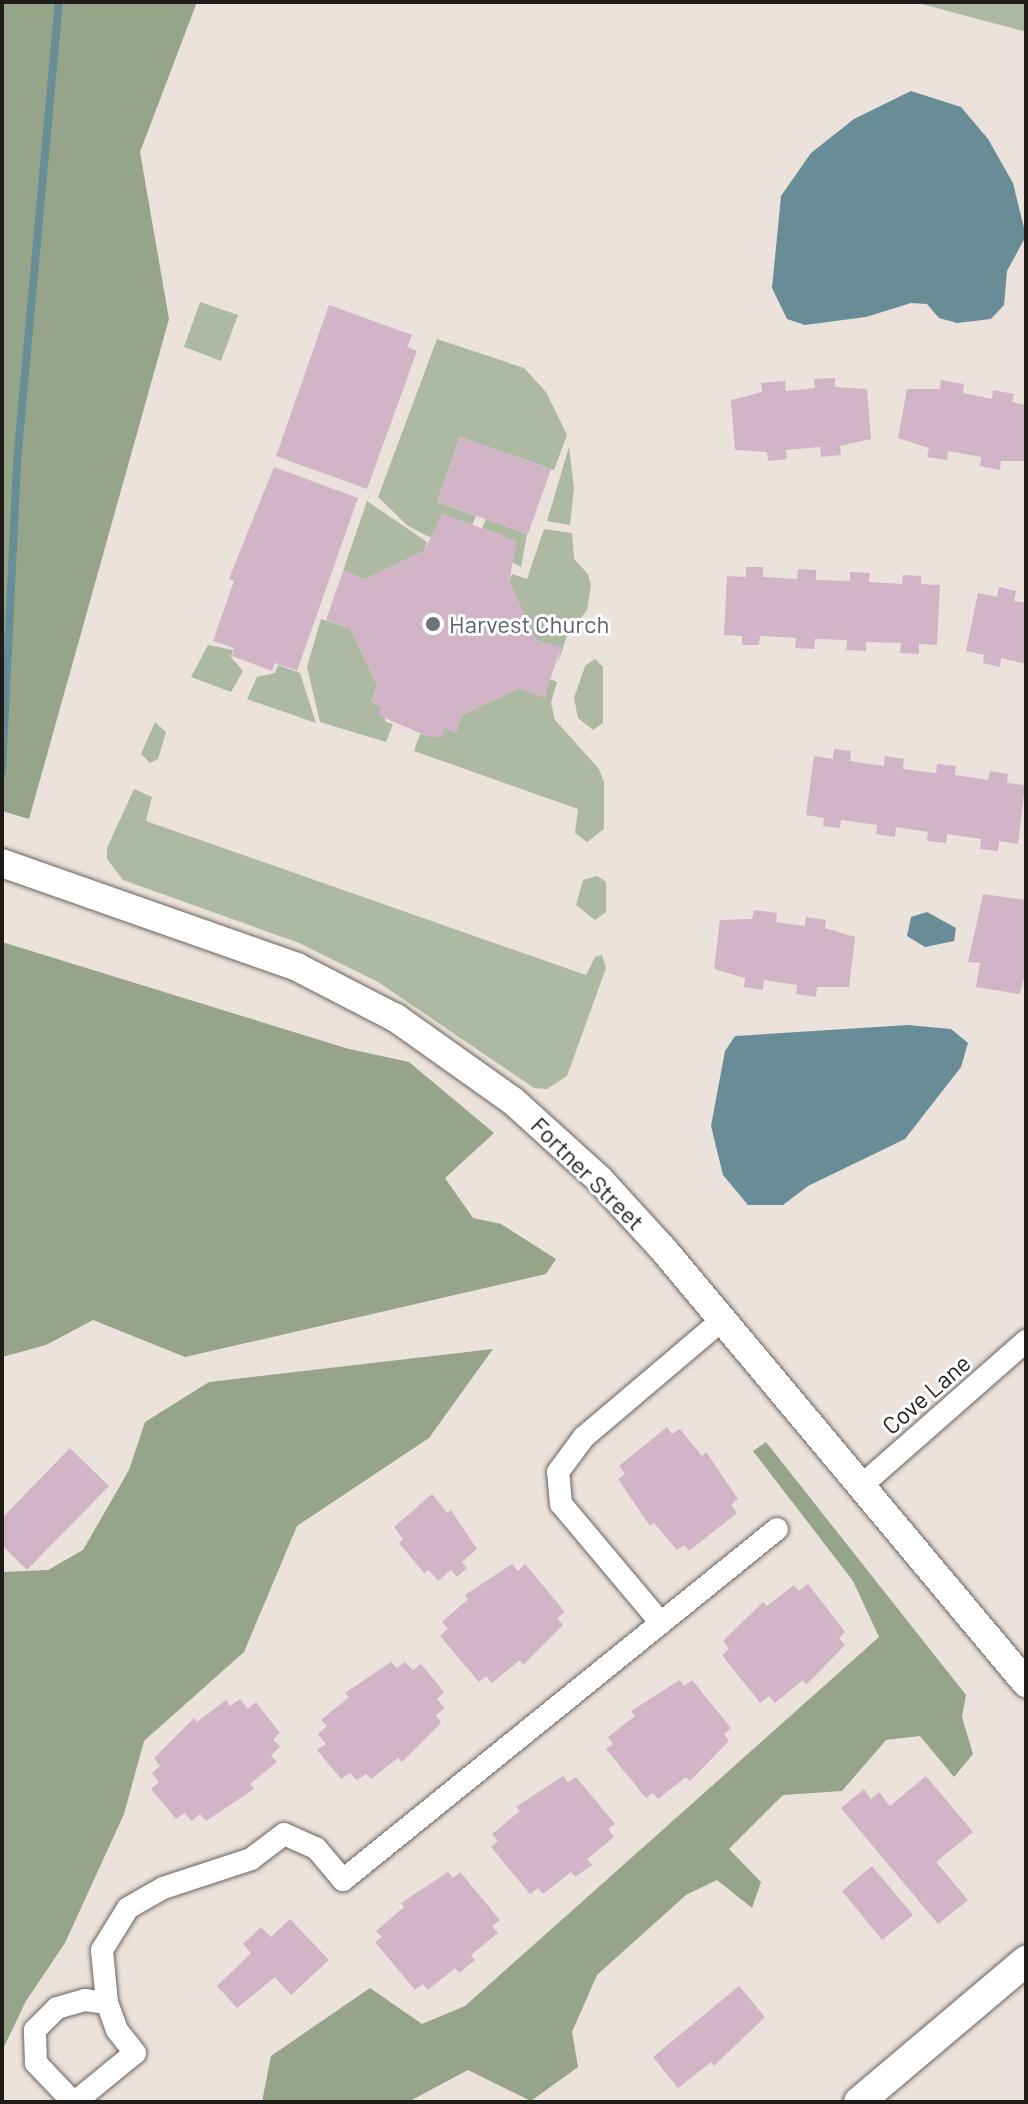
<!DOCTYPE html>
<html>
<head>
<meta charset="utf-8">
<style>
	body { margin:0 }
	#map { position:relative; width:1028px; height:2104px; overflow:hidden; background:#ebe2db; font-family:Barlow,sans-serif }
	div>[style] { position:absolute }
	.green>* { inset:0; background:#adb9a3 }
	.forest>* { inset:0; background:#96a589 }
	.water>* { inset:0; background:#698d97 }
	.stream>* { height:8px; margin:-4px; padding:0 4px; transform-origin:4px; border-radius:4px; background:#698d97 }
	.building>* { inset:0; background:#d2b4c7 }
	.roads { filter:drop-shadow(0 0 2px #6b635d) drop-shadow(0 0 2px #6b635d) }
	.minor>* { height:22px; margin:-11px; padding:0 11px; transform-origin:11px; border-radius:11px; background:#fff }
	.tertiary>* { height:28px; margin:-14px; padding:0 14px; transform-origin:14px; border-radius:14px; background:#fff }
	.secondary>* { height:30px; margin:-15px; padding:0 15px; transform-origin:15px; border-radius:15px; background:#fff }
	.dots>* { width:22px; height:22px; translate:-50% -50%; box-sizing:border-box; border:4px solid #fff; border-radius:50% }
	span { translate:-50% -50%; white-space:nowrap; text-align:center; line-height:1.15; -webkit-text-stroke:6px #fff; paint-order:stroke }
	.worship-label { font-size:24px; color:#5b616d }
	.left { translate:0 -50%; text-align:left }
	.street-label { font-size:24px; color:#1e1b19 }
	.frame { position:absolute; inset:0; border:4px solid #1e1b19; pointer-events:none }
</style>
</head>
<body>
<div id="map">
	<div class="green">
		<div style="clip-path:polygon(914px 2px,1026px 2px,1026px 32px)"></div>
		<div style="clip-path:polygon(200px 302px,238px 315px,221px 361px,184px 347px)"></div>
		<div style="clip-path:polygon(437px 339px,524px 368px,546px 392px,567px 435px,554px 470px,460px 437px,437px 502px,476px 516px,472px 525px,442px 514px,435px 535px,429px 537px,408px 526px,378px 497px)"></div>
		<div style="clip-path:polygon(569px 447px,574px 488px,570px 525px,547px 521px)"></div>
		<div style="clip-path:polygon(367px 501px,427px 542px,424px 551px,365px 579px,343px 571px)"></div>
		<div style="clip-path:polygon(486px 519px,527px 534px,521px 567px,510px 561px,516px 541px,482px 528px)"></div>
		<div style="clip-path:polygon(544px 529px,572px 533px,574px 559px,588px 574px,591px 586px,587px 610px,567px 636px,557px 665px,561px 648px,536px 640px,509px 582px,512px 574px,527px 579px)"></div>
		<div style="clip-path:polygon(321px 619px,350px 628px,377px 685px,371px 702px,381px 706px,386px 722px,393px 724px,386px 742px,320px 722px,307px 667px)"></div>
		<div style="clip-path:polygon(208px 645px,233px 650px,231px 657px,243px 671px,231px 692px,191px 677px)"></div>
		<div style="clip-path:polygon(595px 659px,603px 667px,603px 723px,593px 730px,578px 718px,574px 698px,585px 666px)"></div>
		<div style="clip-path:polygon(278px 665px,300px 673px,316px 723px,247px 699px,257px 677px,275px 673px)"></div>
		<div style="clip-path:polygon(550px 679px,557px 682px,551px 703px,555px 720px,599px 769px,604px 782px,604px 829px,587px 842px,575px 833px,578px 809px,414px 751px,420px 734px,441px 736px,444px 728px,456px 732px,462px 715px,519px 688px,544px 697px)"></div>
		<div style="clip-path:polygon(155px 722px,166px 732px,158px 759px,150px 763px,141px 754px)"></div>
		<div style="clip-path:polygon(134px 789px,152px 797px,146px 821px,586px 975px,595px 957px,602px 955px,606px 968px,567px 1076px,547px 1089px,534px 1088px,378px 982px,299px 943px,123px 880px,107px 859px,107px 848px)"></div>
		<div style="clip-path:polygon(597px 876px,606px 882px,606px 912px,595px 920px,576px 905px,583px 880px)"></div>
	</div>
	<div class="forest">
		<div style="clip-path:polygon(2px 2px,197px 2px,140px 152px,169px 319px,29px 819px,2px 811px)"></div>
		<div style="clip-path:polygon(2px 942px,349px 1049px,409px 1062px,494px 1133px,445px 1178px,473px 1218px,501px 1224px,556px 1259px,546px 1274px,185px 1357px,93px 1320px,46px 1345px,2px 1357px)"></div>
		<div style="clip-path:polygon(493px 1349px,429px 1438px,297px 1526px,244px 1652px,144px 1741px,124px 1814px,65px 1943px,26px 2001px,2px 2051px,2px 1572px,48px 1570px,83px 1550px,129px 1470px,145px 1422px,209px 1382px)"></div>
		<div style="clip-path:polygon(766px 1442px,966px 1695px,962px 1717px,973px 1754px,954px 1777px,920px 1736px,886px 1740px,842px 1791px,783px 1795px,729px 1849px,761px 1882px,752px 1908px,717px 1880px,686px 1895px,597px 1975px,572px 2032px,578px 2067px,531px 2101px,468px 2070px,408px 2102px,262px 2102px,271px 2056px,370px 1988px,422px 2024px,465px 2006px,879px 1637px,853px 1581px,753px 1451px)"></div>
	</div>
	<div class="water">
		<div style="clip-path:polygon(911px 91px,961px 107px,988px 139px,1013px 183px,1026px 236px,1007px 271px,1004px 305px,991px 319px,957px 323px,939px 318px,927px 304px,911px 303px,866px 317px,805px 325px,787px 319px,772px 288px,781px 196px,811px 153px,854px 119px)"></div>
		<div style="clip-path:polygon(927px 912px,956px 928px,954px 941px,925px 947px,907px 936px,911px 917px)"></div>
		<div style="clip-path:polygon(908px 1025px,951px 1029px,968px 1043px,961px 1067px,905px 1139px,808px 1186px,783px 1205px,748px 1205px,723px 1175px,711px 1126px,725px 1051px,735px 1036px)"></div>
	</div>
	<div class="stream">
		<div style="left:2px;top:772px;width:310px;rotate:-87.2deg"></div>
		<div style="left:17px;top:462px;width:462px;rotate:-84.8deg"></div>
	</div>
	<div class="building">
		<div style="clip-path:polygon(329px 305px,412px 335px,407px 347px,417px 351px,367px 489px,276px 456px)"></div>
		<div style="clip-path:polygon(835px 378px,835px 387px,867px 389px,871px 439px,840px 446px,841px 455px,821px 457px,820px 447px,786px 450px,787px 459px,768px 461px,767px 452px,735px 450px,731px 400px,762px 392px,761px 383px,785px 381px,786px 391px,815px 388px,814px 379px)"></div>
		<div style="clip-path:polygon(941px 380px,964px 384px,963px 393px,992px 399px,993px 390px,1014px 394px,1012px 402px,1026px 405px,1026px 461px,1001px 461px,1000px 470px,980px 466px,981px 457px,948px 451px,947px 460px,927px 457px,929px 448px,898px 438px,907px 389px,940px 389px)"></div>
		<div style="clip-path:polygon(460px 437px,551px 469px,528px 534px,437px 502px)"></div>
		<div style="clip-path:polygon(274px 467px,358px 498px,297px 671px,275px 663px,272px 671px,232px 656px,234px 648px,213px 641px,234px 581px,229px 579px)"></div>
		<div style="clip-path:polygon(442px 514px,517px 541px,509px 582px,536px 640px,561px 648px,544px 697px,519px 688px,462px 715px,456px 733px,444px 728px,441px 737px,429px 737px,378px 715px,381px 706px,371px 702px,377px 685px,350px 628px,326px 620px,343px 571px,365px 579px,424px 551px)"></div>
		<div style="clip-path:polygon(746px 567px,763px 567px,763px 577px,797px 579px,798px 569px,816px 570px,816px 580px,850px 581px,850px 572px,870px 573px,869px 582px,902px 584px,903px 575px,921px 576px,921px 584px,940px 585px,937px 645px,919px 644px,919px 654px,900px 653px,901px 643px,866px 642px,866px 651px,846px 650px,847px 640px,815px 639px,814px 649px,795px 648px,796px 638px,760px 636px,759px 645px,742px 645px,742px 636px,724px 635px,727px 576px,746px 577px)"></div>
		<div style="clip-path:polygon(999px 587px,1016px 591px,1014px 601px,1026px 603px,1026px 664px,1001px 658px,1000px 667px,983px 663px,984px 655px,966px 651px,978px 593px,997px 597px)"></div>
		<div style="clip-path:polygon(834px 749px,851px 751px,850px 761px,884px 766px,885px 756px,904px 759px,903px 769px,936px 773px,937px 764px,956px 766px,955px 775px,988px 780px,990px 771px,1008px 774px,1007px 783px,1025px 785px,1018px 844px,999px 841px,998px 851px,980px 849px,981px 839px,947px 834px,946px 843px,927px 841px,928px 832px,896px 827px,895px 837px,876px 834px,877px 825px,841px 820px,840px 828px,823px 826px,824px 818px,806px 815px,814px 756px,833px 759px)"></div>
		<div style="clip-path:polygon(983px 894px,1026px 900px,1026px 971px,1020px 994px,976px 987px,980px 963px,968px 962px)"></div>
		<div style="clip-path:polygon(754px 910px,777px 913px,776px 922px,805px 926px,806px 917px,826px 920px,825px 928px,855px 937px,849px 987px,817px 987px,816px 997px,796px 994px,797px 985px,764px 980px,763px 990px,744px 987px,745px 978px,714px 969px,720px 920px,752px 919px)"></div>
		<div style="clip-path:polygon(667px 1427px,672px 1434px,680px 1429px,702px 1456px,706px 1452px,738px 1499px,731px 1505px,737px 1513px,689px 1551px,684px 1545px,677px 1550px,654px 1523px,650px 1526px,618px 1479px,625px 1474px,619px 1466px)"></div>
		<div style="clip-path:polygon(70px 1448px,109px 1486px,27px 1570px,2px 1545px,2px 1518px)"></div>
		<div style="clip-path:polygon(432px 1494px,447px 1513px,451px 1510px,477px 1549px,462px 1562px,467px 1568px,457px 1577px,451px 1570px,438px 1581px,429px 1570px,424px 1573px,399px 1543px,403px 1539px,394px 1527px)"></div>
		<div style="clip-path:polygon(512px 1564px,518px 1571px,525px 1564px,565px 1612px,557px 1618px,563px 1625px,523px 1665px,520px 1660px,492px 1683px,486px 1676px,479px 1682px,440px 1636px,448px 1629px,442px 1622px,468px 1599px,465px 1595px)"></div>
		<div style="clip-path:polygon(808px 1584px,845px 1632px,839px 1638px,845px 1645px,806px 1685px,803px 1680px,775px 1703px,769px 1696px,760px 1703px,722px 1655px,729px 1649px,723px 1641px,763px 1602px,767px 1606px,794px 1585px,799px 1591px)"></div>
		<div style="clip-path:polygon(391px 1662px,397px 1668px,405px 1662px,413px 1670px,421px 1664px,444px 1692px,437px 1699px,445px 1708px,436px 1715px,441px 1723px,402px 1762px,398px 1758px,371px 1779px,366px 1774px,357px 1780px,350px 1773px,341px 1779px,317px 1750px,326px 1744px,318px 1734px,327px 1726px,321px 1720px,349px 1697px,345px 1693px)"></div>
		<div style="clip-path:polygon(680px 1680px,684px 1686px,692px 1680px,731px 1728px,724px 1734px,729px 1741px,690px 1781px,686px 1777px,658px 1799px,653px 1793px,646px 1798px,606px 1749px,613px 1744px,608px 1737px,635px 1716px,631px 1711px)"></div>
		<div style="clip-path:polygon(240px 1699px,248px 1709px,256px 1702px,280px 1733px,273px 1739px,280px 1747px,271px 1755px,277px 1762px,250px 1784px,254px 1789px,206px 1821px,200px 1814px,192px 1821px,184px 1813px,176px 1819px,151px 1789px,159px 1782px,152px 1773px,160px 1766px,154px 1758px,194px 1718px,197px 1722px,226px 1700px,230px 1706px)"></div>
		<div style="clip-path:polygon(563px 1776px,568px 1782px,576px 1777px,615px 1824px,608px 1829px,614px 1837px,587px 1859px,592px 1865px,575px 1877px,571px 1872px,543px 1894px,538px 1888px,530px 1894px,491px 1847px,498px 1841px,492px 1834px,520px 1811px,516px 1807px)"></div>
		<div style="clip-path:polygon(926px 1776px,973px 1832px,936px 1862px,968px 1900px,938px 1924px,841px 1808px,864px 1789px,871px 1799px,879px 1792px,890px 1806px)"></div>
		<div style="clip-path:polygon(872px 1866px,913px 1915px,882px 1940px,842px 1891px)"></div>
		<div style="clip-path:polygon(448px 1872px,453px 1878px,460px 1872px,500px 1920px,492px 1926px,498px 1933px,471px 1955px,475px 1960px,459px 1973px,455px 1968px,428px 1990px,423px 1984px,415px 1990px,375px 1942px,382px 1937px,376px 1931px,404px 1907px,401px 1903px)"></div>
		<div style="clip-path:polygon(290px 1919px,329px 1960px,291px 1995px,275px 1977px,237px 2008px,217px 1986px,251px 1953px,243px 1944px,261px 1927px,271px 1937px)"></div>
		<div style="clip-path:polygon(739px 1986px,765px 2017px,714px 2066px,711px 2062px,678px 2088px,653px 2057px)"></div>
	</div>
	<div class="roads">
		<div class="minor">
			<div style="left:861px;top:1486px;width:220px;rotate:-41.3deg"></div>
			<div style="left:661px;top:1623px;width:155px;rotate:-130deg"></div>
			<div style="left:561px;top:1504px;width:32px;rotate:-95deg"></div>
			<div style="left:558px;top:1472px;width:44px;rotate:-53.4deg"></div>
			<div style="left:584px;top:1437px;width:181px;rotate:-40.3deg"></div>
			<div style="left:73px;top:2102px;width:54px;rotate:-133.5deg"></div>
			<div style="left:36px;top:2063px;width:33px;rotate:-92deg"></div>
			<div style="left:35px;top:2030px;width:31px;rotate:-45deg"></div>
			<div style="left:57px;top:2008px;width:29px;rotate:-16deg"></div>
			<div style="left:85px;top:2000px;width:22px;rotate:8deg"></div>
			<div style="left:75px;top:2102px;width:77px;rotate:-39.2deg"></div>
			<div style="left:135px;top:2053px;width:29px;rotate:-128deg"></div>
			<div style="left:117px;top:2030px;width:29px;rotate:-110deg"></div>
			<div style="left:107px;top:2003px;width:53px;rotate:-95.4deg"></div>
			<div style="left:102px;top:1950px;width:49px;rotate:-58.2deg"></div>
			<div style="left:128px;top:1908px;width:40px;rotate:-29.7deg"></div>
			<div style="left:163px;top:1888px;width:93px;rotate:-18.2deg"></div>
			<div style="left:251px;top:1859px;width:41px;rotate:-37.1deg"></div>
			<div style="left:284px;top:1834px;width:35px;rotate:24deg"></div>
			<div style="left:316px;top:1848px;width:42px;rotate:49.8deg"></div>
			<div style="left:343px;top:1880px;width:558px;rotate:-38.96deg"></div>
		</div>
		<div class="tertiary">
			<div style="left:2px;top:863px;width:313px;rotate:19.4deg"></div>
			<div style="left:297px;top:967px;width:111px;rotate:27.3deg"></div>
			<div style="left:396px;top:1018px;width:143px;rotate:35.4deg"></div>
			<div style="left:513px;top:1101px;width:116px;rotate:42.2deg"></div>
			<div style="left:599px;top:1179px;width:95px;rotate:47.6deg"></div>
			<div style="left:663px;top:1249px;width:566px;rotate:50.09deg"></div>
		</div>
		<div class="secondary">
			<div style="left:859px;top:2102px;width:219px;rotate:-40.2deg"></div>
		</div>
	</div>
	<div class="dots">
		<div style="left:433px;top:624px;background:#6b7280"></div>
	</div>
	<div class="worship-label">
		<span class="left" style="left:449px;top:624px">Harvest Church</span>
	</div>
	<div class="street-label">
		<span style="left:588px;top:1173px;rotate:45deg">Fortner Street</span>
		<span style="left:926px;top:1394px;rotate:-41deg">Cove Lane</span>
	</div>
	<div class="frame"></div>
</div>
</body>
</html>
